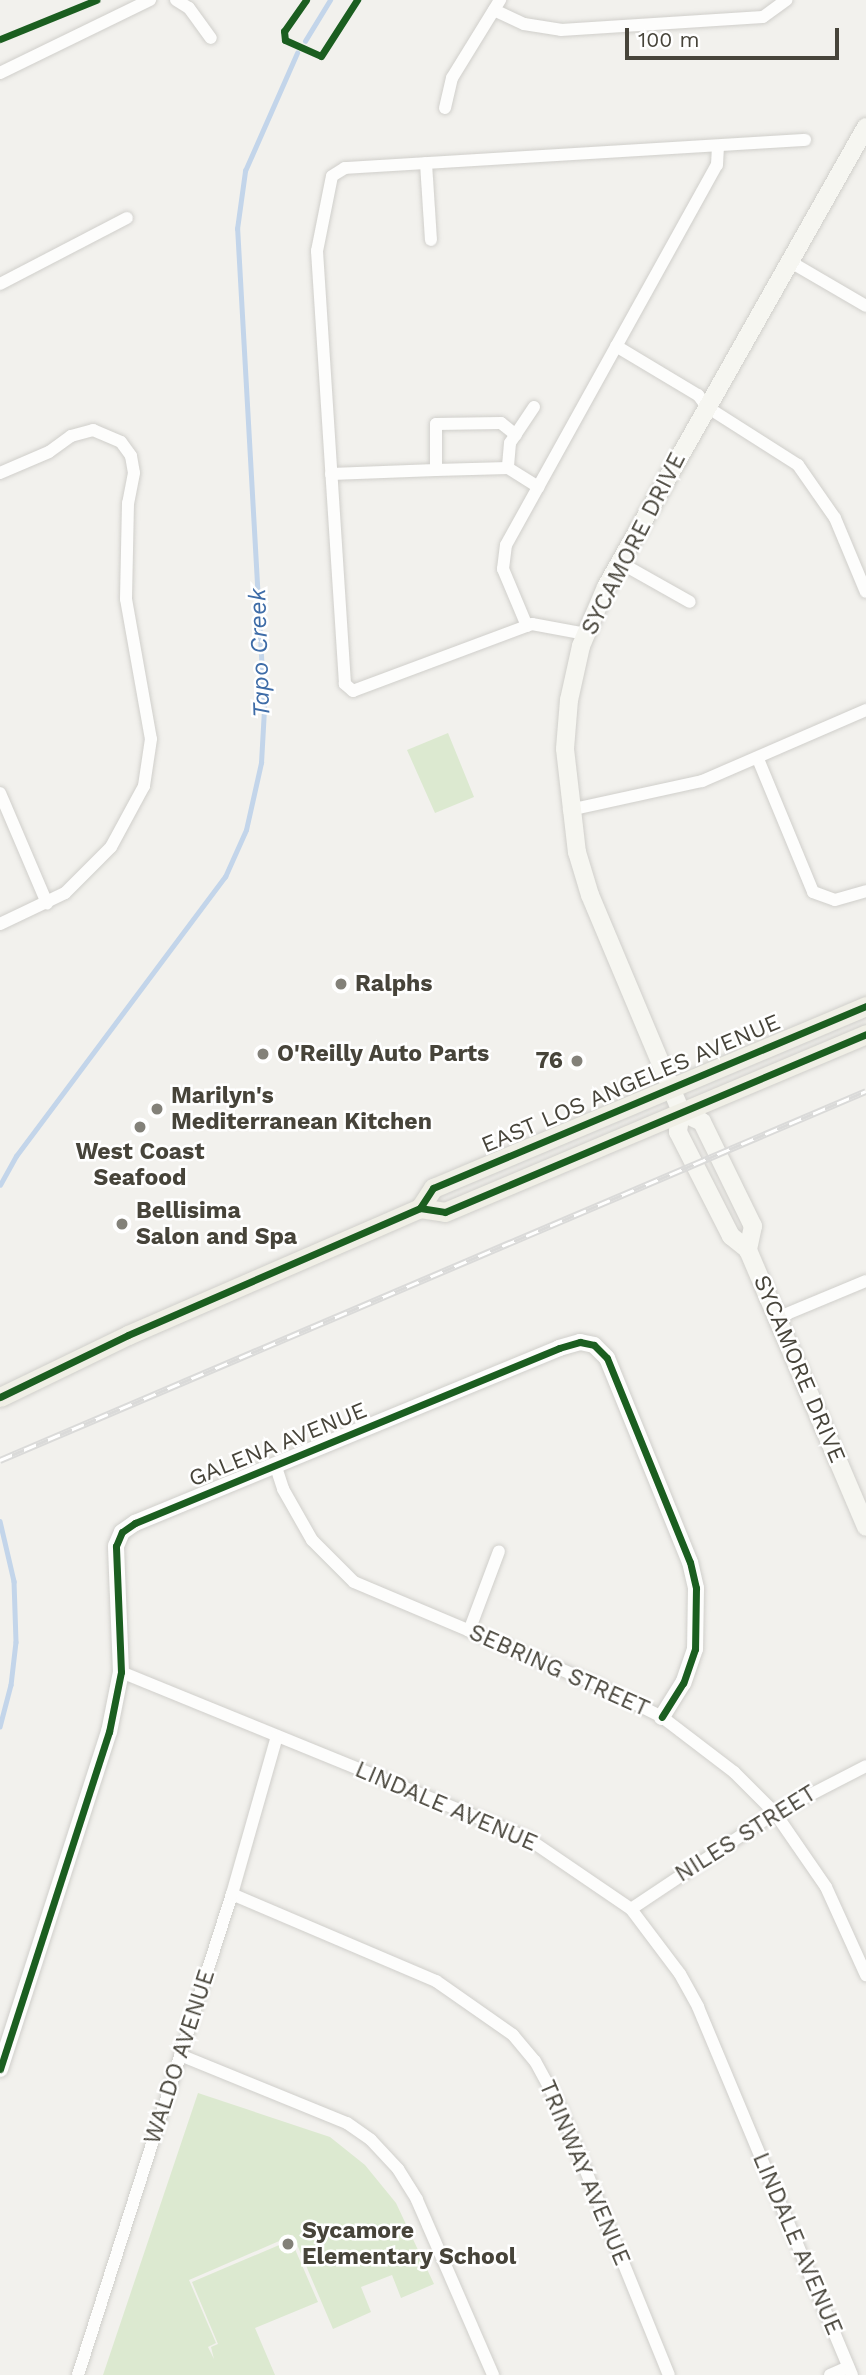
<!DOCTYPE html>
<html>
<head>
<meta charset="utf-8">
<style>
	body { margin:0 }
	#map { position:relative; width:866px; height:2375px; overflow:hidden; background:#f2f1ed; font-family:"Work Sans",sans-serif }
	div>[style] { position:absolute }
	.green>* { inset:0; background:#dce9d0 }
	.stream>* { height:4.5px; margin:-2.25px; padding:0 2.25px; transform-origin:2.25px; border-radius:2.25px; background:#c3d5ea }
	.roads { filter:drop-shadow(0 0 2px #d0cfcb) drop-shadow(0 0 2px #d0cfcb) }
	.minor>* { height:12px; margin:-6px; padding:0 6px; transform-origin:6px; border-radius:6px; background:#fdfdfc }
	.tertiary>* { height:16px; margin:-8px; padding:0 8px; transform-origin:8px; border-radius:8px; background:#fdfdfc }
	.secondary>* { height:18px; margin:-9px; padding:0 9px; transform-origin:9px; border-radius:9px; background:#f6f6f1 }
	.primary>* { height:19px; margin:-9.5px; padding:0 9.5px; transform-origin:9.5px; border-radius:9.5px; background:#f0efe6 }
	.rail>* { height:7px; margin-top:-3.5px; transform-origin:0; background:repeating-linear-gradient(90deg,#fff 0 13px,#dadad9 0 26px); box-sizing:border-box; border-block:2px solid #dadad9 }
	.cycleway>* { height:7px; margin:-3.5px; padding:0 3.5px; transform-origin:3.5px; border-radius:3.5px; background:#1b5e20 }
	.dots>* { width:19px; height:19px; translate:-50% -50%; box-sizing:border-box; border:4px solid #fff; border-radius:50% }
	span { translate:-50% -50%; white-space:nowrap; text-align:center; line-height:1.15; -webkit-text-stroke:5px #fff; paint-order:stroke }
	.street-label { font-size:23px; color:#47443a }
	.poi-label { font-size:23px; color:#47443a; font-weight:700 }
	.left { translate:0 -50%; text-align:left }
	.right { translate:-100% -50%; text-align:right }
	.water-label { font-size:24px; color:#3e6ca7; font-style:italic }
	.scale { position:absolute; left:625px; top:28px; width:214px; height:32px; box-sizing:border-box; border:4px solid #47443a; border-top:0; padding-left:9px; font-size:21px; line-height:24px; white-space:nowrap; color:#47443a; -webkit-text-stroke:5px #fff; paint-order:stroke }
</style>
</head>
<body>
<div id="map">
	<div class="green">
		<div style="clip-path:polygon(448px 733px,474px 797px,435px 813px,407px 750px)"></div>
		<div style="clip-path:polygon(198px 2093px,330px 2137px,365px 2165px,396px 2203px,434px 2284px,401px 2298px,392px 2275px,361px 2287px,371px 2312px,333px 2329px,293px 2235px,189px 2280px,216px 2343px,208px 2347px,214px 2359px,211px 2347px,218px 2344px,192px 2282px,291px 2240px,318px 2302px,255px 2328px,275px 2375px,103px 2375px)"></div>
	</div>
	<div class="stream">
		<div style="left:305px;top:41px;width:48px;rotate:-58.6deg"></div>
		<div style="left:0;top:1185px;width:33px;rotate:-61deg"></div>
		<div style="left:16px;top:1156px;width:349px;rotate:-53.2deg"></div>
		<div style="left:225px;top:877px;width:51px;rotate:-65.9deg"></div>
		<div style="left:246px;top:830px;width:69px;rotate:-77.4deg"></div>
		<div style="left:261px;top:763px;width:54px;rotate:-86.8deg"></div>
		<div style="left:264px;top:709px;width:481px;rotate:-93.2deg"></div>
		<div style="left:237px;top:229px;width:59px;rotate:-82.1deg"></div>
		<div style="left:245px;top:171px;width:129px;rotate:-66.2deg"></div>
		<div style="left:0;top:1521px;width:62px;rotate:76.9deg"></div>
		<div style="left:14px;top:1581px;width:61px;rotate:88.1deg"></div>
		<div style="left:16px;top:1642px;width:43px;rotate:96.6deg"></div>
		<div style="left:11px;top:1685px;width:43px;rotate:104.7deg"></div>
	</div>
	<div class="roads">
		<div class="minor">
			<div style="left:176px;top:0;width:15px;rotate:32deg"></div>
			<div style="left:189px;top:8px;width:37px;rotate:54deg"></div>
			<div style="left:494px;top:10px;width:33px;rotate:25deg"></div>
			<div style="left:524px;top:24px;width:37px;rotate:9deg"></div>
			<div style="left:561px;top:30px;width:202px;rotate:-3.7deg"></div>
			<div style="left:763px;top:17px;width:29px;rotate:-36deg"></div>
			<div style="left:0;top:73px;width:167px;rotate:-26deg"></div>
			<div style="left:445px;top:108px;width:31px;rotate:-77deg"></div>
			<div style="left:452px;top:78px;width:92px;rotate:-58.4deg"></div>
			<div style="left:426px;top:163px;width:77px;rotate:86.3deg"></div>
			<div style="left:789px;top:261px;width:89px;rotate:30.3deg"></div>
			<div style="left:0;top:284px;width:143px;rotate:-27.5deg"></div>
			<div style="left:616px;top:346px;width:96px;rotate:30.9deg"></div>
			<div style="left:698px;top:395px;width:15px;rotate:53deg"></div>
			<div style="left:707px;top:407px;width:108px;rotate:32.5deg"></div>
			<div style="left:798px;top:465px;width:65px;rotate:55.1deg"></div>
			<div style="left:835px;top:518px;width:80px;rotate:67.3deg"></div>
			<div style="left:534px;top:407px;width:43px;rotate:123.7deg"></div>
			<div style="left:510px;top:443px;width:25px;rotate:95deg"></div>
			<div style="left:508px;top:468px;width:36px;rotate:32deg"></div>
			<div style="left:508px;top:468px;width:72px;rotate:178.4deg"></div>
			<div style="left:436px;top:470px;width:46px;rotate:-90deg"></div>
			<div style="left:436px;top:424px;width:65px;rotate:-0.9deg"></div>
			<div style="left:501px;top:423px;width:19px;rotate:39deg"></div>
			<div style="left:0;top:473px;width:53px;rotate:-23.2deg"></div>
			<div style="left:49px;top:452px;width:27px;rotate:-36deg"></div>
			<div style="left:71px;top:436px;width:23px;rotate:-15deg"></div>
			<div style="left:93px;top:430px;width:30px;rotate:23deg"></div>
			<div style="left:121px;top:442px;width:17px;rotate:54deg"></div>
			<div style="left:131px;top:456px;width:17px;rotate:80deg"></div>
			<div style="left:134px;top:473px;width:31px;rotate:101deg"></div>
			<div style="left:128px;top:503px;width:96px;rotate:91.2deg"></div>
			<div style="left:126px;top:599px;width:142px;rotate:79.9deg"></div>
			<div style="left:151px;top:739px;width:48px;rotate:98.5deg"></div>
			<div style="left:144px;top:786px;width:69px;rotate:118.4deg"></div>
			<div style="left:111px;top:847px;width:65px;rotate:135deg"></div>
			<div style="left:65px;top:893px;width:72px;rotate:154.5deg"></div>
			<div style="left:331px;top:474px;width:105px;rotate:-2.2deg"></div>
			<div style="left:619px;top:562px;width:81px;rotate:29.4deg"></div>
			<div style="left:527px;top:626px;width:62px;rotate:-112.8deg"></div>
			<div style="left:503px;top:569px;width:24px;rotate:-83deg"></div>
			<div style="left:506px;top:545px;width:435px;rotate:-61deg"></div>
			<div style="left:717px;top:165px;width:19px;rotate:-87deg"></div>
			<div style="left:586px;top:634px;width:55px;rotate:-169.5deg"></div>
			<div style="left:532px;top:624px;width:191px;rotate:159.5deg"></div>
			<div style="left:353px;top:691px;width:11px;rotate:-139deg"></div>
			<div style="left:345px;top:684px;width:434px;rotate:-93.7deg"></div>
			<div style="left:317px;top:251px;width:76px;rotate:-78.7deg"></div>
			<div style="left:332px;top:176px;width:15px;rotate:-32deg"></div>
			<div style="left:345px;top:168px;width:461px;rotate:-3.5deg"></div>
			<div style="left:758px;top:759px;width:144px;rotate:67.5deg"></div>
			<div style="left:813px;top:892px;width:23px;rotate:20deg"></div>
			<div style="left:835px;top:900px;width:32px;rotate:-16deg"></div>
			<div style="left:0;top:793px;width:120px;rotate:66.9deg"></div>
			<div style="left:569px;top:810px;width:136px;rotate:-12.3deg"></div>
			<div style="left:702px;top:781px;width:179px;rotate:-23.4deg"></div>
			<div style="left:777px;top:1318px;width:96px;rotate:-22.6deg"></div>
			<div style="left:276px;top:1467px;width:23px;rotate:72deg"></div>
			<div style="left:283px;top:1489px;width:59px;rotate:60.4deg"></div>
			<div style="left:312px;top:1540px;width:59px;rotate:45deg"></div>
			<div style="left:354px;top:1582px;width:265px;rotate:22.9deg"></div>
			<div style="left:598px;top:1685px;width:72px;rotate:26.6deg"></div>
			<div style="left:662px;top:1717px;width:91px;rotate:37.4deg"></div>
			<div style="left:734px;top:1772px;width:58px;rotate:45deg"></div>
			<div style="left:775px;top:1813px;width:90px;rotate:55.4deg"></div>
			<div style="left:826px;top:1887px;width:97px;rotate:65.6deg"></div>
			<div style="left:469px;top:1631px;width:85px;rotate:-69.4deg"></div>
			<div style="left:121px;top:1672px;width:439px;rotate:22.2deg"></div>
			<div style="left:527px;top:1838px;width:126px;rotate:34.3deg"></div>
			<div style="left:631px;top:1909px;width:81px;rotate:53deg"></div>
			<div style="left:680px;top:1974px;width:38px;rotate:61deg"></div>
			<div style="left:698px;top:2007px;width:399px;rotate:67.3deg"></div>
			<div style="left:232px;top:1894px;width:222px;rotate:23.1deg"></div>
			<div style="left:436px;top:1981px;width:94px;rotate:35deg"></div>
			<div style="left:513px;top:2035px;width:34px;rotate:50deg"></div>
			<div style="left:535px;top:2061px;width:52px;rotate:61.5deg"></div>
			<div style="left:560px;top:2107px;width:289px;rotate:67.9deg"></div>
			<div style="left:631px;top:1909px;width:173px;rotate:-33.7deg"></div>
			<div style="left:775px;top:1813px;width:102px;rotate:-27.3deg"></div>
			<div style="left:180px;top:2055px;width:180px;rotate:22.2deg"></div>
			<div style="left:347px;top:2123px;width:29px;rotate:35deg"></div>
			<div style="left:371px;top:2140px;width:40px;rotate:47deg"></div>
			<div style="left:398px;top:2169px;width:36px;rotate:58deg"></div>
			<div style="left:417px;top:2200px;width:191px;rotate:66.5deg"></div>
			<div style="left:78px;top:2375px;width:505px;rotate:-72.25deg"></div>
			<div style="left:232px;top:1894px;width:164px;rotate:-74.1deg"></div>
			<div style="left:830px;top:2375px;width:20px;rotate:-24deg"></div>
		</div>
		<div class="tertiary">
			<div style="left:0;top:2069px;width:354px;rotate:-72.1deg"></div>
			<div style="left:109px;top:1732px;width:61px;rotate:-78.7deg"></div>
			<div style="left:121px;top:1672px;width:126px;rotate:-92.3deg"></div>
			<div style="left:116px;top:1546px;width:15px;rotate:-67deg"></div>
			<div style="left:122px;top:1532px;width:16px;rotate:-35deg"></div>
			<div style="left:135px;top:1523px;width:459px;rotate:-22.4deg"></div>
			<div style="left:559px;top:1348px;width:22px;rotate:-16deg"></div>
			<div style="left:580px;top:1342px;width:14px;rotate:12deg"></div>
			<div style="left:594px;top:1345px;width:18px;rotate:45deg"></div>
			<div style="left:607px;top:1358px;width:220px;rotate:67.9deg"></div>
			<div style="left:690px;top:1562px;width:27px;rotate:77deg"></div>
			<div style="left:696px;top:1588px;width:61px;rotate:90.9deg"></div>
			<div style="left:695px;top:1649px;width:36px;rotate:109deg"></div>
			<div style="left:683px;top:1683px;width:40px;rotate:122deg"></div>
		</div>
		<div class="secondary">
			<div style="left:866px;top:127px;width:528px;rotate:119.48deg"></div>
			<div style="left:606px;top:587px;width:64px;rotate:113deg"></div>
			<div style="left:581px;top:646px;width:55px;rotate:102.5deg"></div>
			<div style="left:569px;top:700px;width:49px;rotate:94.7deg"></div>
			<div style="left:565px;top:749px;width:104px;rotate:83.4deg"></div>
			<div style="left:577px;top:852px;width:45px;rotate:73.2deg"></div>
			<div style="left:590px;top:895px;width:235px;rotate:67.2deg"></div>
			<div style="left:681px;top:1112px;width:20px;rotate:99deg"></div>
			<div style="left:678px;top:1132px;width:117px;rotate:63deg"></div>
			<div style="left:731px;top:1236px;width:22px;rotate:39deg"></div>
			<div style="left:748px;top:1250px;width:301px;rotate:66.9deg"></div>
			<div style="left:681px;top:1112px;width:23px;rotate:25deg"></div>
			<div style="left:702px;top:1122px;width:116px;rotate:63.9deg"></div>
			<div style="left:753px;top:1226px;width:25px;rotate:102deg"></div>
		</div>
		<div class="primary">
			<div style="left:420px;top:1208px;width:25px;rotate:9deg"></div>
			<div style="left:445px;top:1212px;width:457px;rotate:-22.9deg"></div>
			<div style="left:0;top:1397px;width:142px;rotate:-25.8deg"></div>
			<div style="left:128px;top:1335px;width:318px;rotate:-23.5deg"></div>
			<div style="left:420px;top:1208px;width:24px;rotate:-57deg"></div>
			<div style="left:433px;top:1188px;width:470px;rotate:-22.8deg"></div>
		</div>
	</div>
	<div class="rail">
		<div style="left:0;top:1460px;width:941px;rotate:-23.08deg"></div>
	</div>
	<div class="cycleway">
		<div style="left:306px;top:0;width:38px;rotate:125deg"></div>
		<div style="left:284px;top:31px;width:9px;rotate:84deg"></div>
		<div style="left:285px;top:40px;width:39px;rotate:24deg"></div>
		<div style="left:321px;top:56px;width:67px;rotate:-57.3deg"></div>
		<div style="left:0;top:39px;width:104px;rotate:-22.1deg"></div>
		<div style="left:420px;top:1208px;width:25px;rotate:9deg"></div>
		<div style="left:445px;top:1212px;width:457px;rotate:-22.9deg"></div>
		<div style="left:0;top:1397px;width:142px;rotate:-25.8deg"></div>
		<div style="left:128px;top:1335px;width:318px;rotate:-23.5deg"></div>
		<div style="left:420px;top:1208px;width:24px;rotate:-57deg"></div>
		<div style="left:433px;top:1188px;width:470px;rotate:-22.8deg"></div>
		<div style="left:0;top:2069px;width:354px;rotate:-72.1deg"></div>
		<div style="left:109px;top:1732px;width:61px;rotate:-78.7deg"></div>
		<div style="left:121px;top:1672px;width:126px;rotate:-92.3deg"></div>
		<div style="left:116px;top:1546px;width:15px;rotate:-67deg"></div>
		<div style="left:122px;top:1532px;width:16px;rotate:-35deg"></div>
		<div style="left:135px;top:1523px;width:459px;rotate:-22.4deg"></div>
		<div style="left:559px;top:1348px;width:22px;rotate:-16deg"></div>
		<div style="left:580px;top:1342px;width:14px;rotate:12deg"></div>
		<div style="left:594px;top:1345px;width:18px;rotate:45deg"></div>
		<div style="left:607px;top:1358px;width:220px;rotate:67.9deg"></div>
		<div style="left:690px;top:1562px;width:27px;rotate:77deg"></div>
		<div style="left:696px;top:1588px;width:61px;rotate:90.9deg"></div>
		<div style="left:695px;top:1649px;width:36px;rotate:109deg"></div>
		<div style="left:683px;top:1683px;width:40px;rotate:122deg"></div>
	</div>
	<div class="dots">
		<div style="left:341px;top:984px;background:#838179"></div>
		<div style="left:263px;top:1054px;background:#838179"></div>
		<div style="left:577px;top:1061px;background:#838179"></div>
		<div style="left:157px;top:1109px;background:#838179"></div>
		<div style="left:140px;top:1127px;background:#838179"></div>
		<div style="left:122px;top:1224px;background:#838179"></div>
		<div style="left:288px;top:2244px;background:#838179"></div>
	</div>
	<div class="street-label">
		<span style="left:634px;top:544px;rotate:-63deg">SYCAMORE DRIVE</span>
		<span style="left:631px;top:1084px;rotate:-23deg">EAST LOS ANGELES AVENUE</span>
		<span style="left:799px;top:1369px;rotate:67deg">SYCAMORE DRIVE</span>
		<span style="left:278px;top:1445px;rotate:-22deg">GALENA AVENUE</span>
		<span style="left:559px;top:1671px;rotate:24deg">SEBRING STREET</span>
		<span style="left:446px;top:1807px;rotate:23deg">LINDALE AVENUE</span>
		<span style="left:746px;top:1834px;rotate:-32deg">NILES STREET</span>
		<span style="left:180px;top:2057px;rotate:-72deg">WALDO AVENUE</span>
		<span style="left:584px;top:2173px;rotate:67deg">TRINWAY AVENUE</span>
		<span style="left:797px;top:2244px;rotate:67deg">LINDALE AVENUE</span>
	</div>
	<div class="poi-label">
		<span class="left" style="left:355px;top:984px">Ralphs</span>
		<span class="left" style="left:277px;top:1054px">O'Reilly Auto Parts</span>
		<span class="right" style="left:563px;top:1061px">76</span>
		<span class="left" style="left:171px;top:1109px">Marilyn's<br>Mediterranean Kitchen</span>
		<span style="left:140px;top:1165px">West Coast<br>Seafood</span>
		<span class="left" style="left:136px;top:1224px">Bellisima<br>Salon and Spa</span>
		<span class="left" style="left:302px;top:2244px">Sycamore<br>Elementary School</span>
	</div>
	<div class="water-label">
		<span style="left:260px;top:653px;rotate:-92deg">Tapo Creek</span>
	</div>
	<div class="scale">100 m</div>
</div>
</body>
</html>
